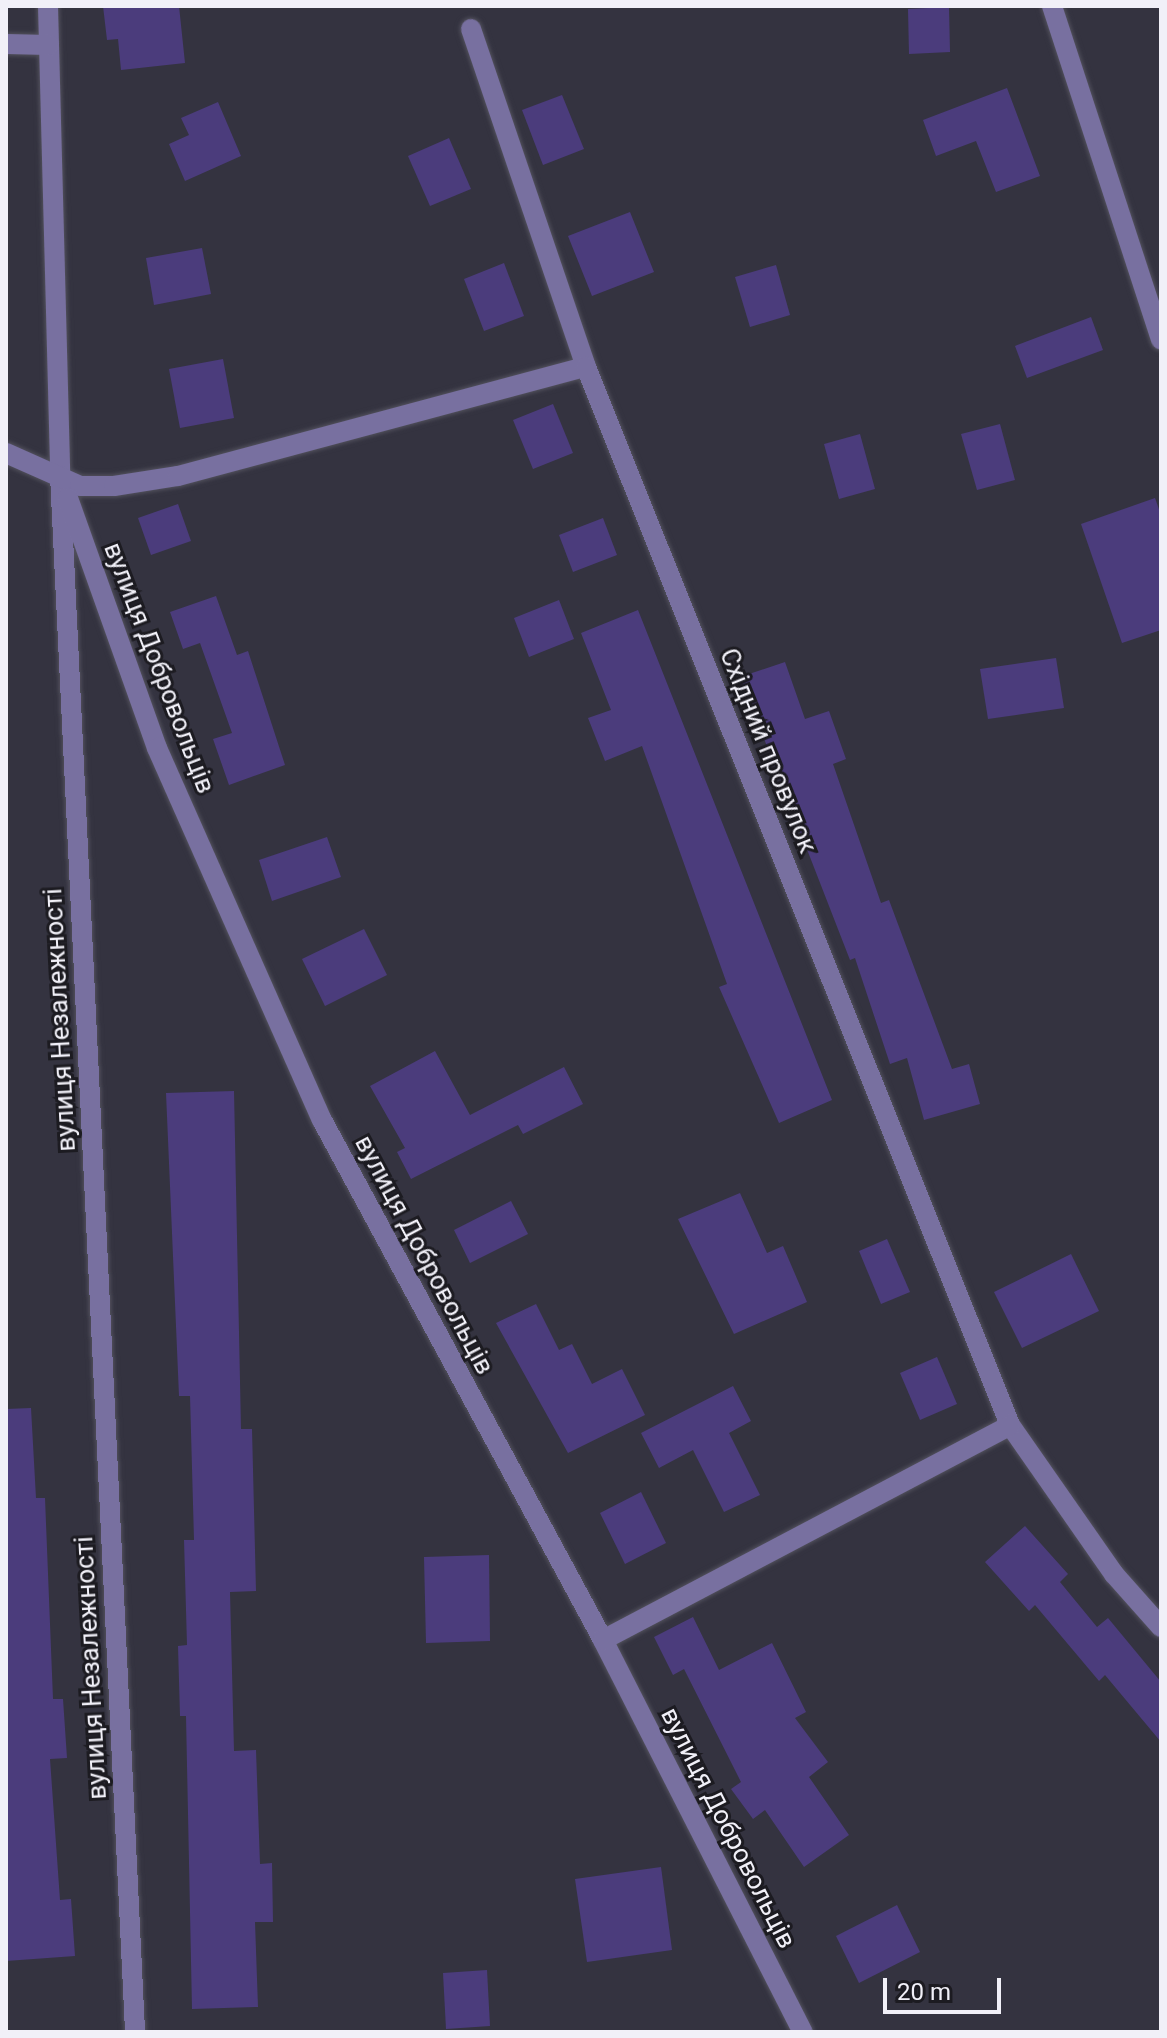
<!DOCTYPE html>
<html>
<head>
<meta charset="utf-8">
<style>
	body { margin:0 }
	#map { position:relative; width:1167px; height:2038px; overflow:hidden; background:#343340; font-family:Roboto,sans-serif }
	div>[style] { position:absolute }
	.building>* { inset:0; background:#4b3c7c }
	.roads { filter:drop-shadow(0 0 2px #52515d) drop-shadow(0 0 2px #52515d) }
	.minor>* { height:20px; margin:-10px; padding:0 10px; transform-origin:10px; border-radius:10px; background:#7870a0 }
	span { translate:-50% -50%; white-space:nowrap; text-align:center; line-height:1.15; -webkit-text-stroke:6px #1c1b21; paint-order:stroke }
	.street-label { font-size:26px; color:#f1f0f8 }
	.frame { position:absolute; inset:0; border:8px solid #f1f0f8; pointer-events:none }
	.scale { position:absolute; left:883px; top:1978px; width:118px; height:36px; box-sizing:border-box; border:4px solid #f1f0f8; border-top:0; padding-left:10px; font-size:24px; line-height:28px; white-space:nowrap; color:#f1f0f8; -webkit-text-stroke:6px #1c1b21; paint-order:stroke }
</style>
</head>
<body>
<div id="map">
	<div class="building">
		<div style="clip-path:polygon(103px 6px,179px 6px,185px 63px,121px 70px,118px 39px,107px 40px)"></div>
		<div style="clip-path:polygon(949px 7px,950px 52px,909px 54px,908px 9px)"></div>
		<div style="clip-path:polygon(1007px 88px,1040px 176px,996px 192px,976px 141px,936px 156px,923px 120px)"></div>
		<div style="clip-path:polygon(562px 95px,584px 149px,543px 165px,522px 110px)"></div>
		<div style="clip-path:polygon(218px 102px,241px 156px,185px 181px,169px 144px,189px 135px,181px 118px)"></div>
		<div style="clip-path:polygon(449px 138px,471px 189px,430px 206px,408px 156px)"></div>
		<div style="clip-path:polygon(630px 212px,654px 272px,592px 296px,568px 236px)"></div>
		<div style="clip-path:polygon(202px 248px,211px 294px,154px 305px,146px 258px)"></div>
		<div style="clip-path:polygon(504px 263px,524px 316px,484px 331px,464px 279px)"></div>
		<div style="clip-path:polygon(776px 265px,790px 315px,750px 327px,735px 277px)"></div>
		<div style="clip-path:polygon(1091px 317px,1103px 350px,1027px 378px,1015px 346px)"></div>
		<div style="clip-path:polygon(223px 359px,234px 418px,180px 428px,169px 369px)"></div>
		<div style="clip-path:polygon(553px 404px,573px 453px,533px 469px,513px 420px)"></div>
		<div style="clip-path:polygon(1000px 424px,1015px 480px,977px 490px,961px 434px)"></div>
		<div style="clip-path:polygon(860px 434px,875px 489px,839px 499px,824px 444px)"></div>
		<div style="clip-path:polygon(1155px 498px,1161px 515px,1161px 630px,1122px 643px,1081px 524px)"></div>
		<div style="clip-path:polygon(178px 504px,191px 541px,151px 555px,138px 518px)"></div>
		<div style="clip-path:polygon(603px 518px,617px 555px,573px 572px,559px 535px)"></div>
		<div style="clip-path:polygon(216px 596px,237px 655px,248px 651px,285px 765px,229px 785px,213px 739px,232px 733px,200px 643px,183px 649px,170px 612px)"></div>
		<div style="clip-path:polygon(559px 600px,574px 639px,529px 657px,514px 618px)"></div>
		<div style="clip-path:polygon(638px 610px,832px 1100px,779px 1123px,719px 987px,727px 984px,642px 746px,605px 761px,588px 718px,611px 710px,581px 633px)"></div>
		<div style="clip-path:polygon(1056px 658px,1064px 708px,988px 719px,980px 669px)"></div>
		<div style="clip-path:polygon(785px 662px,805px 719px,829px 711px,846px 759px,833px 764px,881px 903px,889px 900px,952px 1069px,969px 1064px,980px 1104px,924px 1120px,907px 1058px,890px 1064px,855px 958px,850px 960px,740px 677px)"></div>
		<div style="clip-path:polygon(327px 837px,341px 877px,272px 901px,259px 860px)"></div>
		<div style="clip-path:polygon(364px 929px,387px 975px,325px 1006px,302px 959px)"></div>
		<div style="clip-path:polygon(435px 1051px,470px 1115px,564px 1067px,583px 1104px,523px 1134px,518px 1125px,411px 1179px,397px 1152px,405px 1148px,370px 1086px)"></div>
		<div style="clip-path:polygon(234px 1091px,241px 1429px,252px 1429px,256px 1591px,230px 1592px,234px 1751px,256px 1750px,260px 1864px,272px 1863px,273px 1922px,255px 1922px,258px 2007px,192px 2009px,186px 1716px,180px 1716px,178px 1646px,187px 1645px,184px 1540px,194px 1540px,190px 1396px,179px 1396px,166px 1093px)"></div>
		<div style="clip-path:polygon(740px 1193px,767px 1253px,783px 1246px,807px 1302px,734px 1334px,678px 1219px)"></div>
		<div style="clip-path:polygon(511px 1201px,528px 1234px,470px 1263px,454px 1230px)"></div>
		<div style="clip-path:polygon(887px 1239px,910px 1292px,881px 1304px,859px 1251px)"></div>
		<div style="clip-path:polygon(1071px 1254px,1099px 1311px,1022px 1348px,994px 1292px)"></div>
		<div style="clip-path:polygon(536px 1304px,559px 1350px,572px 1344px,592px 1384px,622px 1369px,645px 1415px,568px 1453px,496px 1323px)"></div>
		<div style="clip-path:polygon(937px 1357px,957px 1404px,920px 1420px,900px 1373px)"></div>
		<div style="clip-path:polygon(733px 1386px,751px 1421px,729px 1433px,760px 1495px,724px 1512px,693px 1450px,659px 1468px,641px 1433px)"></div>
		<div style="clip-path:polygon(31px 1408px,36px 1498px,45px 1498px,53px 1699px,63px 1699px,67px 1758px,50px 1759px,60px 1900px,71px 1899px,75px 1956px,6px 1961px,6px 1409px)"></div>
		<div style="clip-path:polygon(641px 1492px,666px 1543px,625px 1564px,600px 1513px)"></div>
		<div style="clip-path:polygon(1025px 1526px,1068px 1574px,1060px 1582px,1097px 1627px,1108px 1618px,1161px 1682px,1161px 1742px,1105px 1675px,1099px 1681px,1035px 1605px,1029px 1611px,985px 1562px)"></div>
		<div style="clip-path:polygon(489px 1555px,490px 1641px,426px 1643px,424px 1557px)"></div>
		<div style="clip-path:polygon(693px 1617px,719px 1670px,772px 1643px,806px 1712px,795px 1718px,828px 1762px,809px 1777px,849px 1835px,804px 1867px,765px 1810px,753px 1819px,731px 1789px,741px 1782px,684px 1669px,673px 1675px,654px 1637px)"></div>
		<div style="clip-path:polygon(661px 1867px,672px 1950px,587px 1962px,575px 1879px)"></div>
		<div style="clip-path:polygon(897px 1905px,920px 1952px,859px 1983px,836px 1936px)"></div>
		<div style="clip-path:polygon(487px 1970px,490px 2026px,446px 2029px,443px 1973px)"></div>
	</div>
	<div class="roads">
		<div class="minor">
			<div style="left:48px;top:6px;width:469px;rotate:88.5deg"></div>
			<div style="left:60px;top:475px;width:1559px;rotate:87.24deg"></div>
			<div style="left:1052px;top:6px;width:351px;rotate:71.9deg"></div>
			<div style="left:471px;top:29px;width:357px;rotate:71.2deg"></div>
			<div style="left:6px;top:44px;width:43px;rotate:1.3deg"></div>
			<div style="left:6px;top:453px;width:81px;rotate:24deg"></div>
			<div style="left:80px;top:486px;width:34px"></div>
			<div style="left:114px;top:486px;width:65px;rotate:-8.9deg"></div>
			<div style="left:178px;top:476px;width:422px;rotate:-15deg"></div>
			<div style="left:586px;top:367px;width:1140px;rotate:68.16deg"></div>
			<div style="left:1010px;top:1425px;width:182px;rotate:55.1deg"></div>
			<div style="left:1114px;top:1574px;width:71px;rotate:48.4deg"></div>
			<div style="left:68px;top:498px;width:265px;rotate:70.4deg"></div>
			<div style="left:157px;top:748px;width:407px;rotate:66.1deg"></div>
			<div style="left:322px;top:1120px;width:591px;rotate:61.61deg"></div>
			<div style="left:603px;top:1640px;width:440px;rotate:63deg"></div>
			<div style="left:603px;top:1640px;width:460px;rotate:-27.8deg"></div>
		</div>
	</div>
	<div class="street-label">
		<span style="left:159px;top:668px;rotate:69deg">вулиця Добровольців</span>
		<span style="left:768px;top:751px;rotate:68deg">Східний провулок</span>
		<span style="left:60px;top:1020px;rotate:-93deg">вулиця Незалежності</span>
		<span style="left:424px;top:1255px;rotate:62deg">вулиця Добровольців</span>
		<span style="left:91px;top:1668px;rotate:-93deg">вулиця Незалежності</span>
		<span style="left:728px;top:1828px;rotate:63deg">вулиця Добровольців</span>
	</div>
	<div class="frame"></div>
	<div class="scale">20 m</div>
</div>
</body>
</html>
